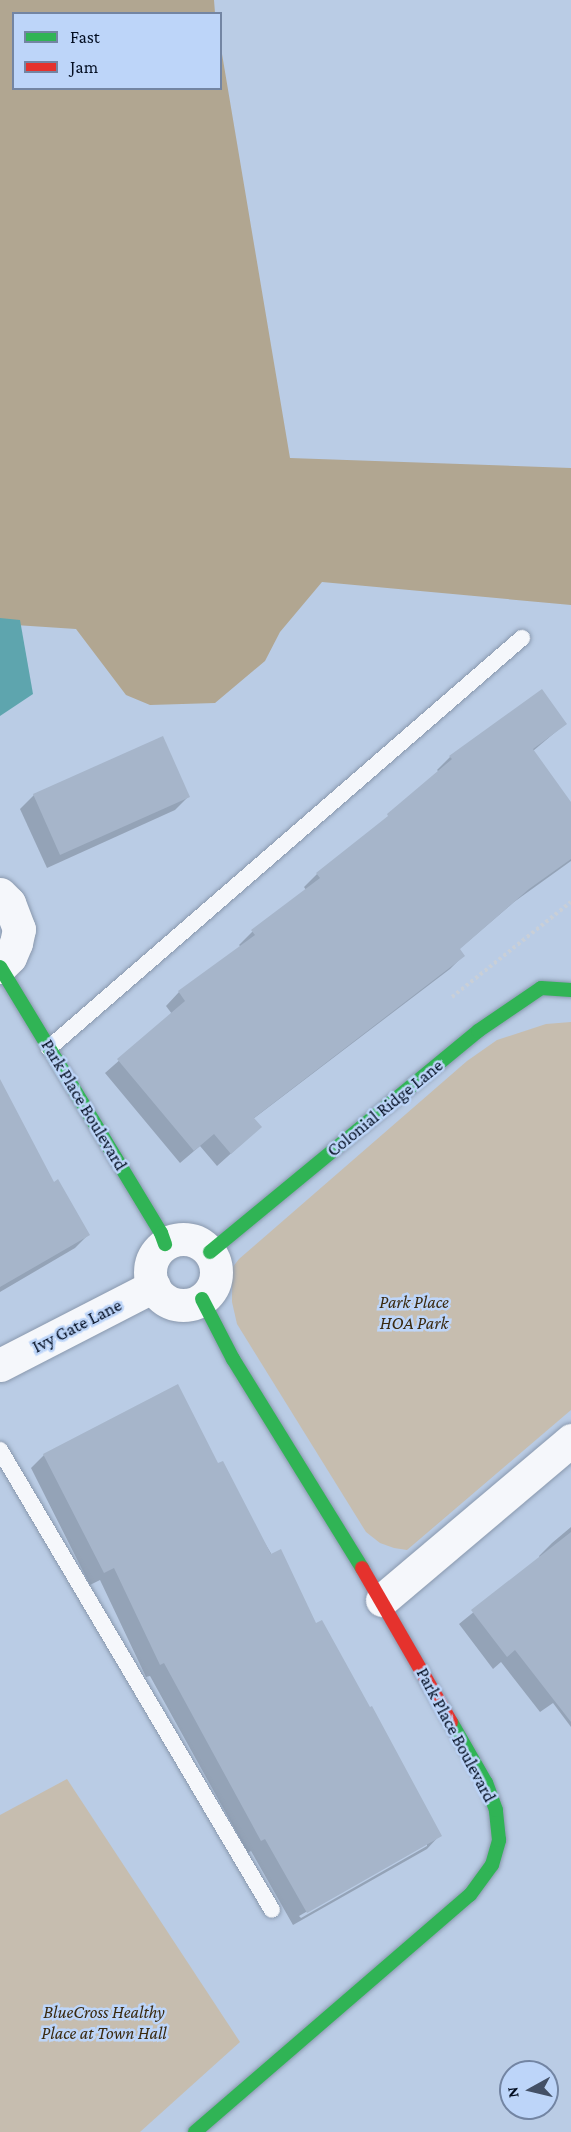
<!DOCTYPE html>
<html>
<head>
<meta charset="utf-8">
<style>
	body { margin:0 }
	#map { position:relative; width:571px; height:2132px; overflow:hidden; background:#bacce5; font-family:"Crimson Pro",serif }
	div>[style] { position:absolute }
	.green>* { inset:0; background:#c6bdaf }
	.forest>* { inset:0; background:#b1a691 }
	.water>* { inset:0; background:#5ea5ae }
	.shadow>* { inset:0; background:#0003 }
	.building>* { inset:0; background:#a6b5ca }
	.path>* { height:4px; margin-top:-2px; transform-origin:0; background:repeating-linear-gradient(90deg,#c9cfd7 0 3px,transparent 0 6px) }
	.roads { filter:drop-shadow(0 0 2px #8998ad) drop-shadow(0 0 2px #8998ad) }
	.lane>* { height:16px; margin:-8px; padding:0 8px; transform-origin:8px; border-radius:8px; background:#f5f7fb }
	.street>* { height:33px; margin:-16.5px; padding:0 16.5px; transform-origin:16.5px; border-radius:16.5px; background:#f5f7fb }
	.street>.ring { margin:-16.5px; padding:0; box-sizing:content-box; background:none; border:33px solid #f5f7fb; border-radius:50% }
	.fast>* { height:14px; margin:-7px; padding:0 7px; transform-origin:7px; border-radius:7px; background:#30b455 }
	.jam>* { height:14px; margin:-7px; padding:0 7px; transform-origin:7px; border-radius:7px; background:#e5322d }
	span { translate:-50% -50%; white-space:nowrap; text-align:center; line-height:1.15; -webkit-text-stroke:5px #bdd5f9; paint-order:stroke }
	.street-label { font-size:18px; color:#030e22 }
	.park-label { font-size:18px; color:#3a2a10; font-style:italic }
	.legend { position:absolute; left:12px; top:12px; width:210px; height:78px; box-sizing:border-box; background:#bdd5f9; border:2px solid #7385a3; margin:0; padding:8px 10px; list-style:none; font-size:18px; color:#030e22 }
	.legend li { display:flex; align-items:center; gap:12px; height:30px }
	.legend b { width:30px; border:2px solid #7385a3 }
	.north { position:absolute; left:499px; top:2060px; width:60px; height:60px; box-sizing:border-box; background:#bdd5f9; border:2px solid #7385a3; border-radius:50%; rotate:262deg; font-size:16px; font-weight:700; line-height:24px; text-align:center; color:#030e22 }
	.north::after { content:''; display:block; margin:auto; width:21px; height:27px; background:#435066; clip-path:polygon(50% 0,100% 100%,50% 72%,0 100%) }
</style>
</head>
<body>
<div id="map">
	<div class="green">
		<div style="clip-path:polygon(571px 1022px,571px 1410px,407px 1550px,394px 1548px,380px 1543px,366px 1532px,237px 1324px,232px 1302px,232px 1268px,239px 1259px,467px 1061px,497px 1040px,546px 1024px)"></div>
		<div style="clip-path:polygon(67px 1779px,240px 2042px,140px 2132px,0 2132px,0 1815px)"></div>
	</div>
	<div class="forest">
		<div style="clip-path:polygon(0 0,214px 0,215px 13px,14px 14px,14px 88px,220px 88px,221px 48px,290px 458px,571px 468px,571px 605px,322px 582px,280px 632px,265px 661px,215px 703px,150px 705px,126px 695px,76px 629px,0 624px)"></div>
	</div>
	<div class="water">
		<div style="clip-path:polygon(0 618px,20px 620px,33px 694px,0 716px)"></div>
	</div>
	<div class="shadow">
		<div style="clip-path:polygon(565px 724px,533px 751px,571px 805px,571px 861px,514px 902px,458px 950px,463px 956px,450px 969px,253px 1119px,246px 1140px,217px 1166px,200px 1146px,180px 1163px,105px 1073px,172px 1014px,166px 1006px,179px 992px,241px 947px,239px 945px,252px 932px,306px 890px,304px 887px,317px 874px,374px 829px,439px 772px,437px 770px,450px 757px)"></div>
		<div style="clip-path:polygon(34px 795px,188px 797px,175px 810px,47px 868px,20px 809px)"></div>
		<div style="clip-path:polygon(0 1102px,88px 1235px,75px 1248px,0 1292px)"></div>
		<div style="clip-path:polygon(evenodd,44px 1455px,218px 1465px,440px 1835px,427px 1849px,293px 1925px,251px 1851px,248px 1853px,150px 1676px,146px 1677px,100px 1580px,90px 1585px,31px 1468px,44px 1455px,427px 1842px,427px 1846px,301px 1918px,299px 1916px,427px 1842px)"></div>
		<div style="clip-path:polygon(571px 1527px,571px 1727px,553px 1703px,540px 1712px,501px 1662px,493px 1669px,459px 1624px,540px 1558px,539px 1556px,552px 1543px)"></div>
	</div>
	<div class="building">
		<div style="clip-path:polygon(542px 689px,567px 724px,533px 749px,571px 802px,571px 859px,529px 889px,460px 949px,465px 956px,254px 1118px,262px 1127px,231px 1154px,214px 1134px,194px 1151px,117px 1059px,185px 1001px,178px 991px,255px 935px,251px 930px,320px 878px,316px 873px,388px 816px,387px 814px,452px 759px,449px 756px)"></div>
		<div style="clip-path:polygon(163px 736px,190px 797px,60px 855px,33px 794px)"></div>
		<div style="clip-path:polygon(0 1079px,54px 1182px,58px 1179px,90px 1235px,0 1287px)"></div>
		<div style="clip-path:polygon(178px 1384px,218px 1463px,223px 1461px,271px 1554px,281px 1549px,316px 1623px,322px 1620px,370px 1707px,372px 1706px,442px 1836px,307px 1913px,265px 1839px,261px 1841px,164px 1663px,160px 1665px,114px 1568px,104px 1573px,43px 1454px)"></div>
		<div style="clip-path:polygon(571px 1532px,571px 1722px,515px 1650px,507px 1657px,471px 1610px)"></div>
	</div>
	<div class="path">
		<div style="left:452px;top:997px;width:152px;rotate:-38.6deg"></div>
	</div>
	<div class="roads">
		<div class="lane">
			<div style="left:49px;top:1048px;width:626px;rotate:-40.92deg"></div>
			<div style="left:0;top:1450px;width:534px;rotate:59.4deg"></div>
		</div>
		<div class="street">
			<div style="left:0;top:894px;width:13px;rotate:45deg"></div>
			<div style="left:9px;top:903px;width:28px;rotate:69deg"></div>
			<div style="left:19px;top:929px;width:14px;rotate:102deg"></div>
			<div style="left:16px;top:943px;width:15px;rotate:113deg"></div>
			<div style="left:10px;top:957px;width:14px;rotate:135deg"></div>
			<div class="ring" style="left:150px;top:1239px;width:33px;height:33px"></div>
			<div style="left:0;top:1365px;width:173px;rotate:-27.2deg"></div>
			<div style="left:382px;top:1600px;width:248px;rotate:-40.2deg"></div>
		</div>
		<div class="fast">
			<div style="left:0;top:967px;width:311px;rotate:58.8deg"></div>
			<div style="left:161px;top:1233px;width:12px;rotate:70deg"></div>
			<div style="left:210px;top:1252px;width:347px;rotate:-39.5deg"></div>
			<div style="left:478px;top:1031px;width:76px;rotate:-34.3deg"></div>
			<div style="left:541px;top:988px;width:30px;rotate:4deg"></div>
			<div style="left:202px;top:1299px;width:68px;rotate:62.7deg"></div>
			<div style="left:233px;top:1359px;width:246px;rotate:58.3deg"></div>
			<div style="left:195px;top:2132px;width:363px;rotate:-40.8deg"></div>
			<div style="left:470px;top:1895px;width:37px;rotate:-54deg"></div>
			<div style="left:492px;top:1865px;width:26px;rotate:-74deg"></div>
			<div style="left:499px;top:1840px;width:30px;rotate:-96deg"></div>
			<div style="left:496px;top:1810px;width:29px;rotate:-110deg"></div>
			<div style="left:486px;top:1783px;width:70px;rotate:-119.8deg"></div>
		</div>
		<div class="jam">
			<div style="left:362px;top:1568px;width:178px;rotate:60deg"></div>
		</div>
	</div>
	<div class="street-label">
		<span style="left:84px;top:1105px;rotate:59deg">Park Place Boulevard</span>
		<span style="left:385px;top:1108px;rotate:-39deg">Colonial Ridge Lane</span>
		<span style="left:77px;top:1326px;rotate:-27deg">Ivy Gate Lane</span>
		<span style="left:456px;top:1735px;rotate:62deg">Park Place Boulevard</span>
	</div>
	<div class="park-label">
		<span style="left:414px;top:1313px">Park Place<br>HOA Park</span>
		<span style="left:104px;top:2023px">BlueCross Healthy<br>Place at Town Hall</span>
	</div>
	<ul class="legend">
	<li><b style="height:8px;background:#30b455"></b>Fast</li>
	<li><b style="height:8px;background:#e5322d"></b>Jam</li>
	</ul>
	<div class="north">N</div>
</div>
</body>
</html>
